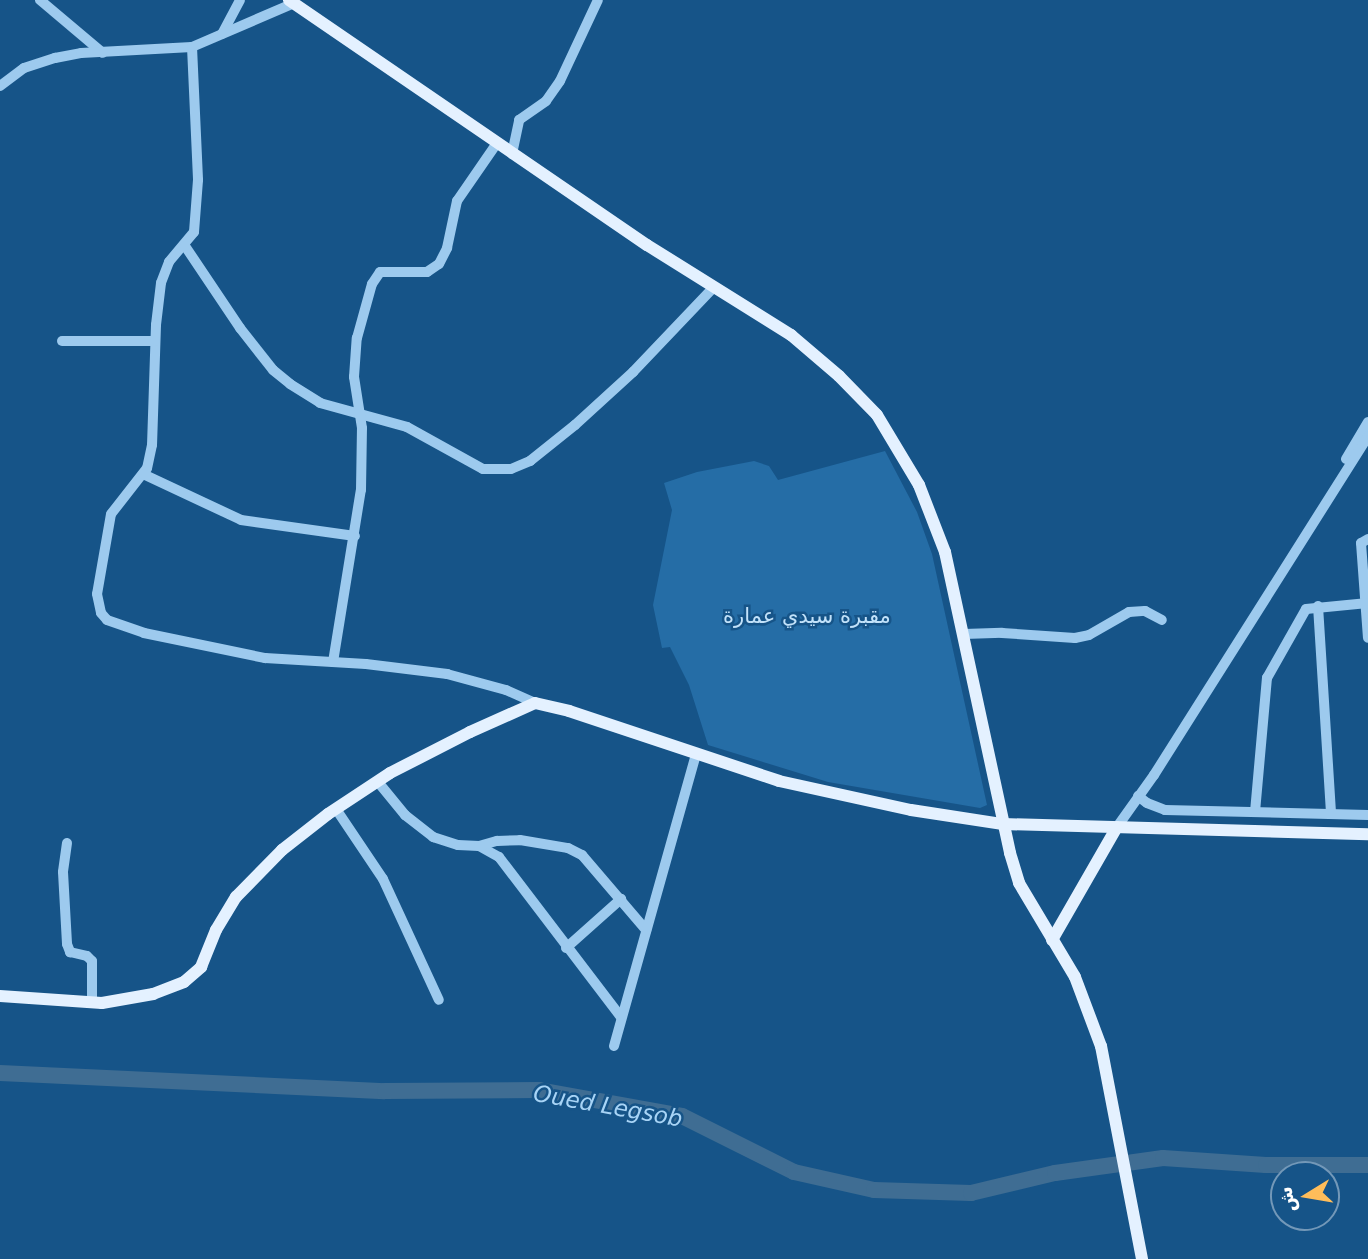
<!DOCTYPE html>
<html>
<head>
<meta charset="utf-8">
<style>
	body { margin:0 }
	#map { position:relative; width:1368px; height:1259px; overflow:hidden; background:#165488; font-family:"DejaVu Sans",Cairo,sans-serif }
	div>[style] { position:absolute }
	.green>* { inset:0; background:#256da6 }
	.river>* { height:16px; margin:-8px; padding:0 8px; transform-origin:8px; border-radius:8px; background:#3f6d93 }
	.minor>* { height:10px; margin:-5px; padding:0 5px; transform-origin:5px; border-radius:5px; background:#9dcaee }
	.major>* { height:12px; margin:-6px; padding:0 6px; transform-origin:6px; border-radius:6px; background:#e4f1ff }
	span { translate:-50% -50%; white-space:nowrap; text-align:center; line-height:1.15; -webkit-text-stroke:5px #165488; paint-order:stroke }
	.park-label { font-size:21px; color:#c2e2fa }
	.water-label { font-size:23px; color:#a8d4f6; font-style:italic }
	.north { position:absolute; left:1270px; top:1161px; width:70px; height:70px; box-sizing:border-box; background:#165488; border:2px solid #7398b8; border-radius:50%; rotate:259deg; font-size:19px; font-weight:700; line-height:28px; text-align:center; color:#fff }
	.north::after { content:''; display:block; margin:auto; width:24px; height:32px; background:#ffbd5a; clip-path:polygon(50% 0,100% 100%,50% 72%,0 100%) }
</style>
</head>
<body>
<div id="map">
	<div class="green">
		<div style="clip-path:polygon(885px 451px,917px 512px,932px 554px,987px 805px,980px 808px,828px 782px,708px 745px,689px 685px,670px 647px,662px 648px,653px 605px,672px 510px,664px 483px,697px 472px,754px 461px,769px 466px,778px 480px)"></div>
	</div>
	<div class="river">
		<div style="left:0;top:1073px;width:385px;rotate:2.7deg"></div>
		<div style="left:385px;top:1091px;width:154px;rotate:-0.4deg"></div>
		<div style="left:539px;top:1090px;width:145px;rotate:10.3deg"></div>
		<div style="left:682px;top:1116px;width:125px;rotate:26.6deg"></div>
		<div style="left:794px;top:1172px;width:82px;rotate:12.7deg"></div>
		<div style="left:874px;top:1190px;width:97px;rotate:1.8deg"></div>
		<div style="left:971px;top:1193px;width:86px;rotate:-13.4deg"></div>
		<div style="left:1055px;top:1173px;width:109px;rotate:-7.9deg"></div>
		<div style="left:1163px;top:1158px;width:103px;rotate:3.9deg"></div>
		<div style="left:1266px;top:1165px;width:102px"></div>
	</div>
	<div class="minor">
		<div style="left:40px;top:0;width:82px;rotate:40.1deg"></div>
		<div style="left:222px;top:34px;width:38px;rotate:-62deg"></div>
		<div style="left:192px;top:47px;width:133px;rotate:87.4deg"></div>
		<div style="left:198px;top:180px;width:52px;rotate:94.4deg"></div>
		<div style="left:194px;top:232px;width:39px;rotate:130deg"></div>
		<div style="left:169px;top:262px;width:22px;rotate:111deg"></div>
		<div style="left:161px;top:283px;width:42px;rotate:96.8deg"></div>
		<div style="left:156px;top:325px;width:120px;rotate:91.9deg"></div>
		<div style="left:152px;top:445px;width:24px;rotate:102deg"></div>
		<div style="left:147px;top:468px;width:58px;rotate:128deg"></div>
		<div style="left:111px;top:514px;width:81px;rotate:99.9deg"></div>
		<div style="left:97px;top:594px;width:19px;rotate:78deg"></div>
		<div style="left:101px;top:613px;width:9px;rotate:49deg"></div>
		<div style="left:107px;top:620px;width:39px;rotate:19deg"></div>
		<div style="left:144px;top:633px;width:124px;rotate:11.7deg"></div>
		<div style="left:265px;top:658px;width:101px;rotate:3.4deg"></div>
		<div style="left:366px;top:664px;width:82px;rotate:7deg"></div>
		<div style="left:447px;top:674px;width:61px;rotate:15.2deg"></div>
		<div style="left:506px;top:690px;width:32px;rotate:24deg"></div>
		<div style="left:0;top:86px;width:30px;rotate:-37deg"></div>
		<div style="left:24px;top:68px;width:33px;rotate:-18deg"></div>
		<div style="left:55px;top:58px;width:26px;rotate:-11deg"></div>
		<div style="left:81px;top:53px;width:111px;rotate:-3.1deg"></div>
		<div style="left:192px;top:47px;width:111px;rotate:-23.3deg"></div>
		<div style="left:512px;top:154px;width:35px;rotate:-78deg"></div>
		<div style="left:519px;top:120px;width:33px;rotate:-35deg"></div>
		<div style="left:546px;top:101px;width:24px;rotate:-55deg"></div>
		<div style="left:560px;top:81px;width:89px;rotate:-64.9deg"></div>
		<div style="left:185px;top:246px;width:99px;rotate:56.1deg"></div>
		<div style="left:240px;top:328px;width:53px;rotate:51.8deg"></div>
		<div style="left:273px;top:370px;width:22px;rotate:39deg"></div>
		<div style="left:290px;top:384px;width:36px;rotate:32deg"></div>
		<div style="left:320px;top:403px;width:90px;rotate:15.4deg"></div>
		<div style="left:407px;top:427px;width:87px;rotate:28.9deg"></div>
		<div style="left:483px;top:469px;width:28px"></div>
		<div style="left:511px;top:469px;width:21px;rotate:-23deg"></div>
		<div style="left:530px;top:461px;width:58px;rotate:-38.7deg"></div>
		<div style="left:575px;top:425px;width:79px;rotate:-42.4deg"></div>
		<div style="left:633px;top:372px;width:117px;rotate:-46.4deg"></div>
		<div style="left:62px;top:341px;width:93px"></div>
		<div style="left:1346px;top:459px;width:43px;rotate:-59.3deg"></div>
		<div style="left:143px;top:474px;width:108px;rotate:25.1deg"></div>
		<div style="left:241px;top:520px;width:115px;rotate:8deg"></div>
		<div style="left:1368px;top:539px;width:8px;rotate:150deg"></div>
		<div style="left:1361px;top:543px;width:95px;rotate:85.8deg"></div>
		<div style="left:1318px;top:606px;width:208px;rotate:86.4deg"></div>
		<div style="left:964px;top:634px;width:38px;rotate:-2deg"></div>
		<div style="left:1002px;top:633px;width:73px;rotate:3.9deg"></div>
		<div style="left:1075px;top:638px;width:14px;rotate:-12deg"></div>
		<div style="left:1089px;top:635px;width:46px;rotate:-29.9deg"></div>
		<div style="left:1129px;top:612px;width:16px;rotate:-4deg"></div>
		<div style="left:1145px;top:611px;width:19px;rotate:28deg"></div>
		<div style="left:333px;top:662px;width:174px;rotate:-80.8deg"></div>
		<div style="left:361px;top:490px;width:62px;rotate:-89.1deg"></div>
		<div style="left:362px;top:428px;width:52px;rotate:-98.9deg"></div>
		<div style="left:354px;top:377px;width:39px;rotate:-86deg"></div>
		<div style="left:357px;top:338px;width:56px;rotate:-74.5deg"></div>
		<div style="left:372px;top:284px;width:14px;rotate:-56deg"></div>
		<div style="left:380px;top:272px;width:47px"></div>
		<div style="left:427px;top:272px;width:14px;rotate:-34deg"></div>
		<div style="left:439px;top:264px;width:18px;rotate:-63deg"></div>
		<div style="left:447px;top:248px;width:48px;rotate:-78deg"></div>
		<div style="left:457px;top:201px;width:70px;rotate:-55.4deg"></div>
		<div style="left:378px;top:782px;width:43px;rotate:50.7deg"></div>
		<div style="left:405px;top:815px;width:36px;rotate:38deg"></div>
		<div style="left:433px;top:837px;width:26px;rotate:18deg"></div>
		<div style="left:458px;top:845px;width:21px;rotate:3deg"></div>
		<div style="left:479px;top:846px;width:23px;rotate:29deg"></div>
		<div style="left:499px;top:857px;width:201px;rotate:52.7deg"></div>
		<div style="left:1138px;top:796px;width:11px;rotate:38deg"></div>
		<div style="left:1147px;top:803px;width:19px;rotate:21deg"></div>
		<div style="left:1165px;top:810px;width:203px;rotate:1.4deg"></div>
		<div style="left:336px;top:809px;width:84px;rotate:56.1deg"></div>
		<div style="left:383px;top:879px;width:133px;rotate:65.2deg"></div>
		<div style="left:1255px;top:812px;width:135px;rotate:-84.9deg"></div>
		<div style="left:1267px;top:678px;width:79px;rotate:-60.5deg"></div>
		<div style="left:1306px;top:609px;width:62px;rotate:-5.5deg"></div>
		<div style="left:1117px;top:827px;width:64px;rotate:-54.6deg"></div>
		<div style="left:1154px;top:775px;width:401px;rotate:-57.7deg"></div>
		<div style="left:67px;top:843px;width:29px;rotate:98deg"></div>
		<div style="left:63px;top:872px;width:72px;rotate:86.8deg"></div>
		<div style="left:67px;top:944px;width:9px;rotate:69deg"></div>
		<div style="left:70px;top:952px;width:17px;rotate:13deg"></div>
		<div style="left:87px;top:956px;width:7px;rotate:45deg"></div>
		<div style="left:92px;top:961px;width:42px;rotate:90deg"></div>
		<div style="left:479px;top:846px;width:19px;rotate:-16deg"></div>
		<div style="left:497px;top:841px;width:23px;rotate:-2deg"></div>
		<div style="left:520px;top:840px;width:49px;rotate:9.5deg"></div>
		<div style="left:568px;top:848px;width:16px;rotate:27deg"></div>
		<div style="left:582px;top:855px;width:99px;rotate:49.5deg"></div>
		<div style="left:566px;top:948px;width:74px;rotate:-41.7deg"></div>
		<div style="left:614px;top:1046px;width:303px;rotate:-74.3deg"></div>
	</div>
	<div class="major">
		<div style="left:289px;top:0;width:434px;rotate:34.4deg"></div>
		<div style="left:647px;top:245px;width:170px;rotate:32deg"></div>
		<div style="left:791px;top:335px;width:63px;rotate:40.5deg"></div>
		<div style="left:839px;top:376px;width:54px;rotate:45.7deg"></div>
		<div style="left:877px;top:415px;width:82px;rotate:59deg"></div>
		<div style="left:919px;top:485px;width:72px;rotate:68.8deg"></div>
		<div style="left:945px;top:552px;width:308px;rotate:77.8deg"></div>
		<div style="left:1010px;top:853px;width:31px;rotate:73deg"></div>
		<div style="left:1019px;top:883px;width:109px;rotate:59.2deg"></div>
		<div style="left:1075px;top:977px;width:74px;rotate:69.4deg"></div>
		<div style="left:1101px;top:1046px;width:217px;rotate:79.1deg"></div>
		<div style="left:1052px;top:940px;width:130px;rotate:-60.1deg"></div>
		<div style="left:0;top:996px;width:102px;rotate:3.9deg"></div>
		<div style="left:102px;top:1003px;width:52px;rotate:-10deg"></div>
		<div style="left:153px;top:994px;width:33px;rotate:-21deg"></div>
		<div style="left:184px;top:982px;width:23px;rotate:-41deg"></div>
		<div style="left:201px;top:967px;width:40px;rotate:-68deg"></div>
		<div style="left:216px;top:930px;width:39px;rotate:-59deg"></div>
		<div style="left:236px;top:897px;width:66px;rotate:-45.6deg"></div>
		<div style="left:282px;top:850px;width:58px;rotate:-38deg"></div>
		<div style="left:328px;top:814px;width:74px;rotate:-33.5deg"></div>
		<div style="left:390px;top:773px;width:90px;rotate:-27.1deg"></div>
		<div style="left:470px;top:732px;width:71px;rotate:-24deg"></div>
		<div style="left:535px;top:703px;width:35px;rotate:13deg"></div>
		<div style="left:569px;top:711px;width:221px;rotate:18.4deg"></div>
		<div style="left:779px;top:781px;width:135px;rotate:12.4deg"></div>
		<div style="left:911px;top:810px;width:93px;rotate:8.7deg"></div>
		<div style="left:1003px;top:824px;width:365px;rotate:1.6deg"></div>
	</div>
	<div class="park-label">
		<span style="left:807px;top:616px">مقبرة سيدي عمارة</span>
	</div>
	<div class="water-label">
		<span style="left:608px;top:1106px;rotate:10deg">Oued Legsob</span>
	</div>
	<div class="north">ش</div>
</div>
</body>
</html>
